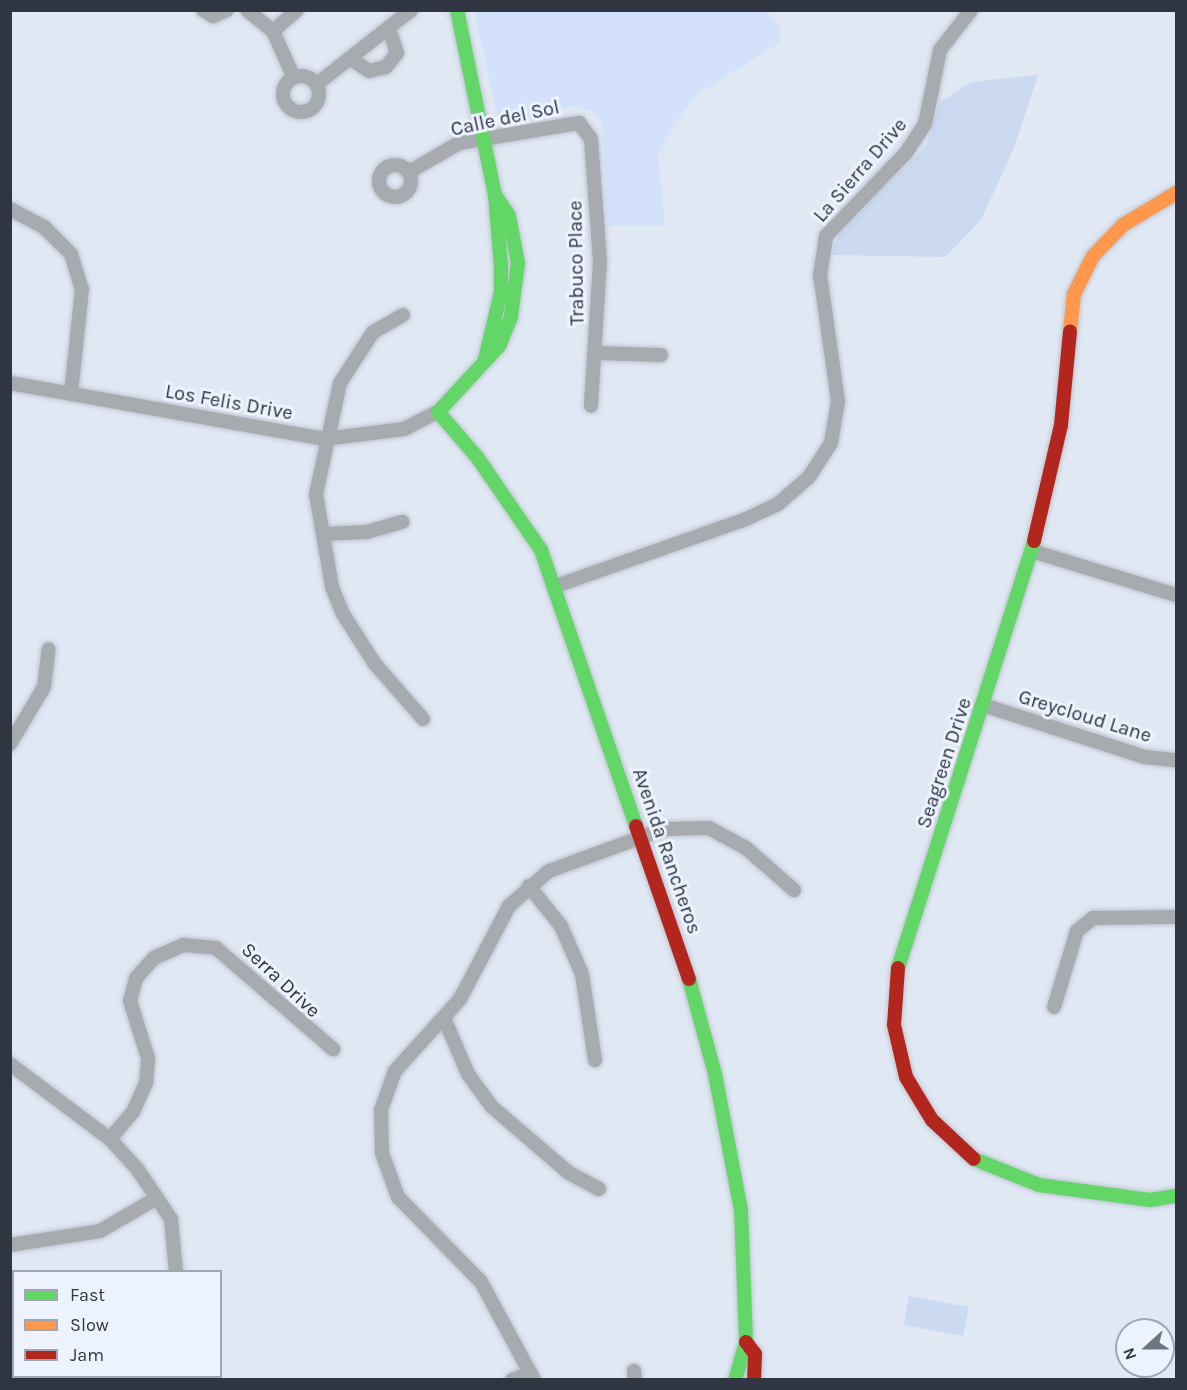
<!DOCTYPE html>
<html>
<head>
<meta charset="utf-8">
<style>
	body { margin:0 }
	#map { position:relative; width:1187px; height:1390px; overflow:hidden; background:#e0e8f4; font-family:Karla,sans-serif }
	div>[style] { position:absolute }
	.built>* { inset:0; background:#d3e2fa }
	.green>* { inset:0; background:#cbd9f1 }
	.roads { filter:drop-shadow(0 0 2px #bec5cf) drop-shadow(0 0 2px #bec5cf) }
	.street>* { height:14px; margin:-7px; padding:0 7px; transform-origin:7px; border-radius:7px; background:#a7abb0 }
	.street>.ring { margin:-7px; padding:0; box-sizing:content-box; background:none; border:14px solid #a7abb0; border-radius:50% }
	.fast>* { height:14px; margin:-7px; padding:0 7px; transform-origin:7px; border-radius:7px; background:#63d668 }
	.slow>* { height:14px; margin:-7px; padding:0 7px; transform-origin:7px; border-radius:7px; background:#ff974d }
	.jam>* { height:14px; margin:-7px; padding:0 7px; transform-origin:7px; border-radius:7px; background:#b3261e }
	span { translate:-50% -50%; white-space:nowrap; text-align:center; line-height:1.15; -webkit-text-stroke:6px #ecf3fe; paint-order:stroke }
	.street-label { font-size:20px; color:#303641 }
	.frame { position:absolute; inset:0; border:12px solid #303641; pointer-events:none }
	.legend { position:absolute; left:12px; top:1270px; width:210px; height:108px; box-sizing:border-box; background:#ecf3fe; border:2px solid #a1a7b2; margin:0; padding:8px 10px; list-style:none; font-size:18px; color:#303641 }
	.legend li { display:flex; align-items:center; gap:12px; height:30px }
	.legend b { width:30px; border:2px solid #a1a7b2 }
	.north { position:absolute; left:1115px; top:1318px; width:60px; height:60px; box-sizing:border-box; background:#ecf3fe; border:2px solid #a1a7b2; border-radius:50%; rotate:249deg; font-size:16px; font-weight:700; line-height:24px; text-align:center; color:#303641 }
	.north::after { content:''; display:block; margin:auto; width:21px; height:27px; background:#6e7480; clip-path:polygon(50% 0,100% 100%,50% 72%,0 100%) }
</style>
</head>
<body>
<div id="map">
	<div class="built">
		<div style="clip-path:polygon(474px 11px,767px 11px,780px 29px,779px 43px,698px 94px,677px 120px,658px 155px,665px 225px,607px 226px,602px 123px,595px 112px,572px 106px,512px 122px,497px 114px)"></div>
	</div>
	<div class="green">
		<div style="clip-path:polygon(1038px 75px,1013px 150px,981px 220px,945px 257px,831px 255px,839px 233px,926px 146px,940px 102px,972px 82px)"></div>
		<div style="clip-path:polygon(909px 1296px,969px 1307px,963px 1336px,904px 1325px)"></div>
	</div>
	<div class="roads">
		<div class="street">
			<div style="left:203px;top:10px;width:12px;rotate:31deg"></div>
			<div style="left:213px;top:16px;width:15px;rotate:-23deg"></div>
			<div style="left:247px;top:10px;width:33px;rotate:39deg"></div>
			<div style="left:273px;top:31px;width:51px;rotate:65.9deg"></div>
			<div style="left:273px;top:31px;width:32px;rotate:-41deg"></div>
			<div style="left:354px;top:61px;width:18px;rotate:34deg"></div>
			<div style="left:369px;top:71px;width:17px;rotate:-13deg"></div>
			<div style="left:386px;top:67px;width:18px;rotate:-52deg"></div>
			<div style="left:397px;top:53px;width:23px;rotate:-108deg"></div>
			<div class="ring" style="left:283px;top:76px;width:22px;height:22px"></div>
			<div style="left:317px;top:84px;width:120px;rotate:-38.2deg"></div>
			<div class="ring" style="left:379px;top:165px;width:18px;height:18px"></div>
			<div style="left:409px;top:172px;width:58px;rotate:-30.1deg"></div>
			<div style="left:459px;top:143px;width:122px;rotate:-9.5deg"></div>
			<div style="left:579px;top:123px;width:20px;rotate:53deg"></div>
			<div style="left:591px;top:139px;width:122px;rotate:85.8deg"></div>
			<div style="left:600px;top:261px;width:145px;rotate:93.6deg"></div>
			<div style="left:10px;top:209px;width:40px;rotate:28deg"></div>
			<div style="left:45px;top:228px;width:37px;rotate:45deg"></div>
			<div style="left:71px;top:254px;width:37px;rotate:73deg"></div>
			<div style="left:82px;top:289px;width:105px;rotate:96deg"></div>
			<div style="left:403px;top:315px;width:34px;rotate:150deg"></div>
			<div style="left:373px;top:332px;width:61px;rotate:122.9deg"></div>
			<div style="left:340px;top:383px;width:114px;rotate:102.2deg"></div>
			<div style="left:316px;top:494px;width:94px;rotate:80.2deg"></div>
			<div style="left:332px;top:587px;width:29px;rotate:68deg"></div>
			<div style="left:343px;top:614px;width:59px;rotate:57.4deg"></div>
			<div style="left:375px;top:664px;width:73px;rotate:48.9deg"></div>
			<div style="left:595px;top:353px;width:66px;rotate:1.7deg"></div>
			<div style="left:10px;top:383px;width:319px;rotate:10.1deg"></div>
			<div style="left:324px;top:439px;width:81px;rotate:-7.1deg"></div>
			<div style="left:404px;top:429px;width:38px;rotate:-27deg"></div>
			<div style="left:323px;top:534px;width:44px;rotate:-2.6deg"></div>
			<div style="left:367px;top:532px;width:37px;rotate:-16deg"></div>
			<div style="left:1032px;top:551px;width:151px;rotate:17deg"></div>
			<div style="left:556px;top:586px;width:201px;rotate:-19.4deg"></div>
			<div style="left:746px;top:519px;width:35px;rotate:-25deg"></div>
			<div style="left:778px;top:504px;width:41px;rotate:-41.1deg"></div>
			<div style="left:809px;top:477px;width:40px;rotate:-57.1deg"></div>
			<div style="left:831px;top:443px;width:43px;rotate:-80.5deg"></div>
			<div style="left:838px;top:401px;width:127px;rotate:-98.1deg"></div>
			<div style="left:820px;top:275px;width:39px;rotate:-81deg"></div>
			<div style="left:826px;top:236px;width:115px;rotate:-46.1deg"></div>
			<div style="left:906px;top:153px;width:35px;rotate:-57deg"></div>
			<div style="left:925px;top:124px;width:76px;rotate:-78.5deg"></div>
			<div style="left:940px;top:50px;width:51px;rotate:-52.2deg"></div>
			<div style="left:983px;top:705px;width:170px;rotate:17.8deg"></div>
			<div style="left:1145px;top:757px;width:31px;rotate:6deg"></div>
			<div style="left:10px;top:744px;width:66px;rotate:-59.2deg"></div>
			<div style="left:44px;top:687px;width:38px;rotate:-83deg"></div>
			<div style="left:529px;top:886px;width:51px;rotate:51.3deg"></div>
			<div style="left:561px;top:926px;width:52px;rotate:66.4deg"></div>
			<div style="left:582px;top:974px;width:87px;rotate:81.4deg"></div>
			<div style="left:1054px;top:1007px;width:79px;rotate:-73.2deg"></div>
			<div style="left:1077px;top:931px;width:21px;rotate:-39deg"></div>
			<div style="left:1093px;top:918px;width:83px;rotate:-0.7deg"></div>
			<div style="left:444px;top:1018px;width:61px;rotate:66.8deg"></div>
			<div style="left:468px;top:1074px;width:39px;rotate:54deg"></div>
			<div style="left:491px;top:1106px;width:103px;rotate:40.7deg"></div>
			<div style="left:569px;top:1173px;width:34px;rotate:28deg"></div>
			<div style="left:10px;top:1064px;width:125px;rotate:36.9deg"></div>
			<div style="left:110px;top:1139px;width:42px;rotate:47.9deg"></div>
			<div style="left:138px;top:1170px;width:59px;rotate:56deg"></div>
			<div style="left:171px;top:1219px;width:53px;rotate:84.6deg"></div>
			<div style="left:110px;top:1139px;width:35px;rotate:-50deg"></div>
			<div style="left:133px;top:1112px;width:32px;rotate:-66deg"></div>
			<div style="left:146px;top:1083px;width:25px;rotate:-85deg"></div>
			<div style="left:148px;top:1058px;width:60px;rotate:-107.5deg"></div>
			<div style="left:130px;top:1001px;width:24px;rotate:-75deg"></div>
			<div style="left:136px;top:978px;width:27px;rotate:-48deg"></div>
			<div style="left:154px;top:958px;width:32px;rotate:-24deg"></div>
			<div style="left:183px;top:945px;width:33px;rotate:5deg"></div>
			<div style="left:216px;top:948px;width:155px;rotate:40.8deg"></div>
			<div style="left:10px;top:1245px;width:91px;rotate:-8.8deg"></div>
			<div style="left:100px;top:1231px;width:66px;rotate:-30.1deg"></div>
			<div style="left:634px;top:1371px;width:9px;rotate:84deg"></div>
			<div style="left:162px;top:1380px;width:4px;rotate:-90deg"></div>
			<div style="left:512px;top:1380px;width:20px;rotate:-20deg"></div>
			<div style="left:534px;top:1380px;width:111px;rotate:-118.4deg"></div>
			<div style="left:481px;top:1282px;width:119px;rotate:-134.3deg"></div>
			<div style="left:398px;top:1197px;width:47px;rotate:-110deg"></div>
			<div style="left:382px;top:1153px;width:43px;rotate:-91.3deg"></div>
			<div style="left:381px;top:1110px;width:41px;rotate:-70.3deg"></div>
			<div style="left:395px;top:1071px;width:97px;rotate:-47.9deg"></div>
			<div style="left:460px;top:999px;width:105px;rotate:-62.2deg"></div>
			<div style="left:509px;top:906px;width:53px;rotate:-41.2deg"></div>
			<div style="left:549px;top:871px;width:122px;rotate:-20.1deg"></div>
			<div style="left:664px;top:829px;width:45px;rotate:-1.3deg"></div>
			<div style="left:709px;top:828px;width:42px;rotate:28.4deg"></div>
			<div style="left:746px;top:848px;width:64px;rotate:41.2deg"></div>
		</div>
		<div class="fast">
			<div style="left:457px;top:10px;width:189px;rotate:78.4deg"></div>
			<div style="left:495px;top:195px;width:72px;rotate:85.2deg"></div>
			<div style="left:501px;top:267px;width:25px;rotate:90deg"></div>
			<div style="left:501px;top:292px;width:69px;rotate:103.4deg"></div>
			<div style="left:495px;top:195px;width:25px;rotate:56deg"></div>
			<div style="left:509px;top:216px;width:48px;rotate:79.2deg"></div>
			<div style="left:518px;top:263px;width:54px;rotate:97.4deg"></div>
			<div style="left:511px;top:317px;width:31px;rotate:112deg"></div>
			<div style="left:499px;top:346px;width:90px;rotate:132.7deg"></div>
			<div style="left:438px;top:412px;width:60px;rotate:49.1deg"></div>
			<div style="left:477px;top:457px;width:113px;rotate:55.5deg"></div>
			<div style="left:541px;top:550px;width:292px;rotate:71deg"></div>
			<div style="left:898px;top:968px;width:448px;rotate:-72.3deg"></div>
			<div style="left:689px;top:979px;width:98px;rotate:74.7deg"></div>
			<div style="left:715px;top:1074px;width:138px;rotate:79.2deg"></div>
			<div style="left:741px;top:1210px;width:132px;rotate:87.8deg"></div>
			<div style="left:746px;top:1342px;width:40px;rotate:106deg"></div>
			<div style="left:974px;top:1159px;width:70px;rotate:21.8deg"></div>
			<div style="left:1039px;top:1185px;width:112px;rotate:7.7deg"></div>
			<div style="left:1150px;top:1200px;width:26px;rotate:-9deg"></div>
		</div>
		<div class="slow">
			<div style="left:1070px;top:331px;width:37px;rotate:-84deg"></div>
			<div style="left:1074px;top:294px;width:42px;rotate:-63.4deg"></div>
			<div style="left:1093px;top:256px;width:43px;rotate:-45.9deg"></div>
			<div style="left:1123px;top:225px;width:62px;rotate:-31.1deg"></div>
		</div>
		<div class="jam">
			<div style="left:1034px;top:541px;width:119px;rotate:-76.9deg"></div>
			<div style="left:1061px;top:425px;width:94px;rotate:-84.5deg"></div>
			<div style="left:636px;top:826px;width:162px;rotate:70.9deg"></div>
			<div style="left:898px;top:968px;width:57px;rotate:94deg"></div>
			<div style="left:894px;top:1025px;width:53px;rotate:77deg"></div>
			<div style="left:906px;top:1077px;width:50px;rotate:58.8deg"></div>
			<div style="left:932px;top:1120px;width:57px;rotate:42.9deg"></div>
			<div style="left:746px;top:1342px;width:15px;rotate:53deg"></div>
			<div style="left:755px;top:1354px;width:26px;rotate:92deg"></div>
		</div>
	</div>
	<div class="street-label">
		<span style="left:505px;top:118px;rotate:-12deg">Calle del Sol</span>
		<span style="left:860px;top:170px;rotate:-49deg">La Sierra Drive</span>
		<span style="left:576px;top:263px;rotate:-91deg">Trabuco Place</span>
		<span style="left:229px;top:402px;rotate:10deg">Los Felis Drive</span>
		<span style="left:1085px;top:716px;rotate:17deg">Greycloud Lane</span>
		<span style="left:944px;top:763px;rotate:-72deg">Seagreen Drive</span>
		<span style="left:667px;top:851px;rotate:71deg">Avenida Rancheros</span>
		<span style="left:281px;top:980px;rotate:43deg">Serra Drive</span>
	</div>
	<div class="frame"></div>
	<ul class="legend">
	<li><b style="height:8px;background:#63d668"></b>Fast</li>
	<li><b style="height:8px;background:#ff974d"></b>Slow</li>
	<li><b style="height:8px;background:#b3261e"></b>Jam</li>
	</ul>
	<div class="north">N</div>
</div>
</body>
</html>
